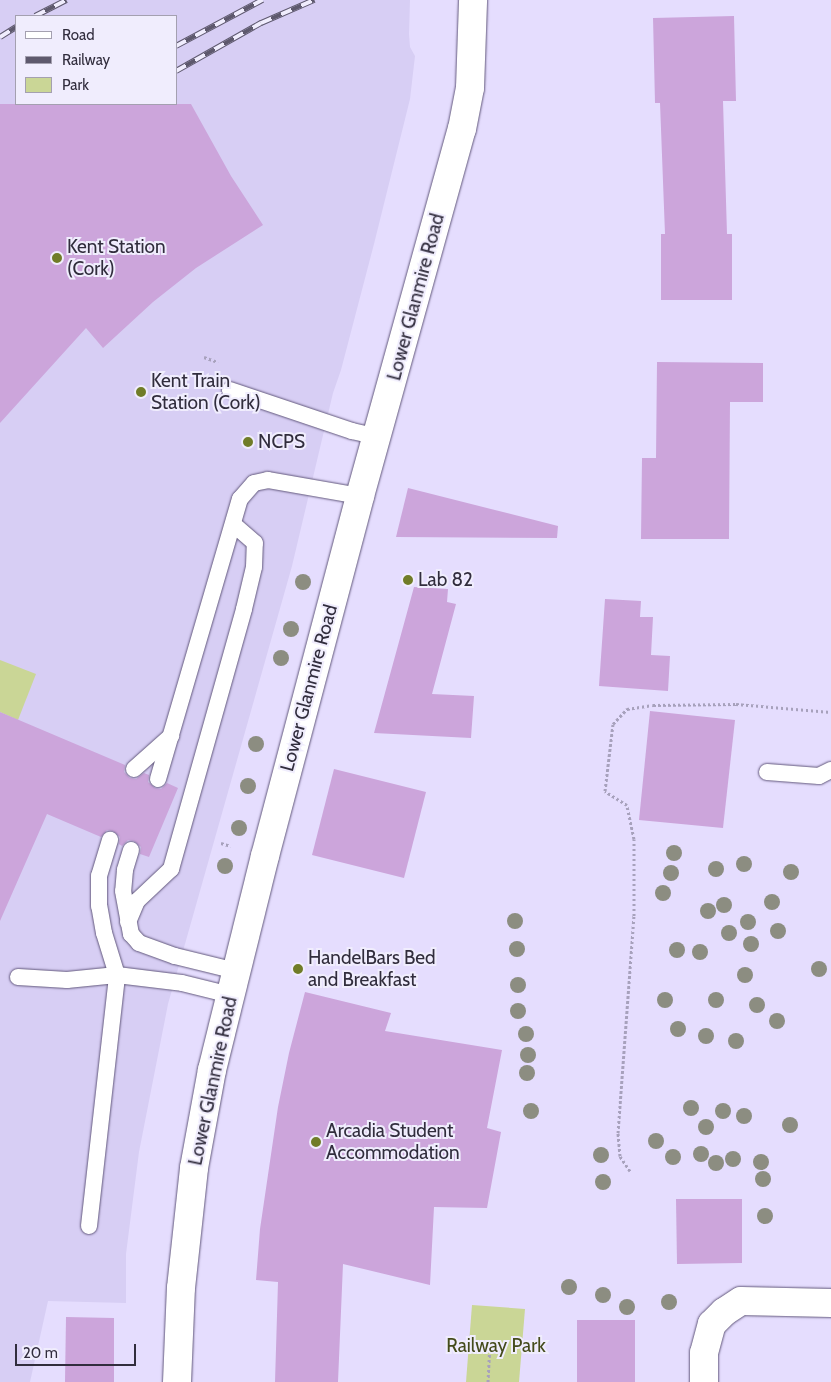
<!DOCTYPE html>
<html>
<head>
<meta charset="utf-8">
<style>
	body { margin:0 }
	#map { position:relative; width:831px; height:1382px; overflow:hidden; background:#e5ddfe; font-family:Cabin,sans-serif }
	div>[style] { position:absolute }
	.built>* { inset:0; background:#d7cef4 }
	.green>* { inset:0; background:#cad696 }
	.building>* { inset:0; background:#cca5db }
	.path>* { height:3px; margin-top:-1.5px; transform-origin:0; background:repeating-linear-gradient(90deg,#a7a1bc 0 2.5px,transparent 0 5px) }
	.roads { filter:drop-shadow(0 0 1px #62587c) drop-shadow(0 0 1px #62587c) }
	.lane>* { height:16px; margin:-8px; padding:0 8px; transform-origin:8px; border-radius:8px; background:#fff }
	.street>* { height:28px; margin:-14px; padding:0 14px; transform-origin:14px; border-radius:14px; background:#fff }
	.highway>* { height:28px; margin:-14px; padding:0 14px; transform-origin:14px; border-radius:14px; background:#fff }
	.rail>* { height:5.5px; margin-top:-2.75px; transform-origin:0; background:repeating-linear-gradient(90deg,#f0edfd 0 11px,#5e596d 0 22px); box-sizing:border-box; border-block:1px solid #5e596d }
	.trees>* { width:16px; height:16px; margin:-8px; border-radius:50%; background:#8c8d81 }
	.dots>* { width:14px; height:14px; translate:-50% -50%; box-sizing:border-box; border:2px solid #f0edfd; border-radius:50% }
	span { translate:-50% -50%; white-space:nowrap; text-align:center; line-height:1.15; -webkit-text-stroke:4px #f0edfd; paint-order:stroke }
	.poi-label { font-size:19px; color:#312d3d }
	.left { translate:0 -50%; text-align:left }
	.street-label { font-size:19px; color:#312d3d }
	.park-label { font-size:19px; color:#444b1b }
	.legend { position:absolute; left:15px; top:15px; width:162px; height:90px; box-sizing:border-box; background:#f0edfd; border:1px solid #a4a0b0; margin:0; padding:6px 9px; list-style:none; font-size:15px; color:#312d3d }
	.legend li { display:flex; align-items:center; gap:10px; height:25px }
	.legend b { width:25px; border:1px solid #a4a0b0 }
	.scale { position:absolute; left:15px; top:1344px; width:121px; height:22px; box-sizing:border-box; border:2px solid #312d3d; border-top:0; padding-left:6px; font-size:15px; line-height:18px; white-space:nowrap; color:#312d3d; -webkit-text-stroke:4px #f0edfd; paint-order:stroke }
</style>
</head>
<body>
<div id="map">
	<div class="built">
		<div style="clip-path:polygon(evenodd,0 0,410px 0,409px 34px,410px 47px,415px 56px,410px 99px,374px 244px,341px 370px,333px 393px,292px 566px,168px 1004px,139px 1152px,126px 1254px,126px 1303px,48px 1301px,30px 1382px,0 1382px,0 0,16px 16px,176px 16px,176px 104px,16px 104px,16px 16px)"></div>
	</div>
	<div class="green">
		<div style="clip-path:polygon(0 660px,36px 674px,18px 720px,0 712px)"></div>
		<div style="clip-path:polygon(472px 1305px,525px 1309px,519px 1382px,466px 1382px)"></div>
	</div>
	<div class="building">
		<div style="clip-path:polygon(734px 16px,736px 101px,723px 101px,727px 234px,732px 234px,732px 300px,661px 300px,661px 234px,665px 234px,660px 103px,655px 103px,653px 18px)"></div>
		<div style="clip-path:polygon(0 104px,191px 104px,231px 176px,263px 225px,196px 268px,153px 302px,103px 348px,86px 328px,0 423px)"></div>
		<div style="clip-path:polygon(657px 362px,763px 363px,763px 402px,730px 402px,729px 539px,641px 539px,642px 458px,656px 458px)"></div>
		<div style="clip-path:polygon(408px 488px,558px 526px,557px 538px,396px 537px)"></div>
		<div style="clip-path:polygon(414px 587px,448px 589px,447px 602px,456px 604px,432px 694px,474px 696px,471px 738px,374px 733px)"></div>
		<div style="clip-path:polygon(605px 599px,641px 601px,640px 617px,653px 617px,651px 655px,670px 656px,668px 691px,599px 686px)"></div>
		<div style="clip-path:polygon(650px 711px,735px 720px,723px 828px,639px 820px)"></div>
		<div style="clip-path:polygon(0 712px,125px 765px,124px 772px,130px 778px,136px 779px,144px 773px,149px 775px,148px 782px,155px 788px,161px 789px,167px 783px,178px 788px,149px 857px,140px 854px,141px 847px,134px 841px,128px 840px,122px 846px,119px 844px,120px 837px,113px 831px,107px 830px,101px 837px,47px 814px,0 921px)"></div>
		<div style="clip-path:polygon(334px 769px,426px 792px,404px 878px,312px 855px)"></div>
		<div style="clip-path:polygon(305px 992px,391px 1013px,385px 1031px,502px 1050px,487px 1128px,501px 1132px,487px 1208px,434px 1207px,430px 1285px,343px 1264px,338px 1382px,275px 1382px,278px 1282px,256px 1280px,260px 1229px,278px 1107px,289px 1053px)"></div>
		<div style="clip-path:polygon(676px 1199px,742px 1199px,742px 1263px,677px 1264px)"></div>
		<div style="clip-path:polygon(66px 1317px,114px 1318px,114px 1382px,65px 1382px)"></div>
		<div style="clip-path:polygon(577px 1320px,635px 1320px,635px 1382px,577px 1382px)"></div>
	</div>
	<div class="path">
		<div style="left:204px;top:357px;width:15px;rotate:20deg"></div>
		<div style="left:221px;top:843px;width:10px;rotate:17deg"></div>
		<div style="left:630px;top:1171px;width:18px;rotate:-124deg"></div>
		<div style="left:620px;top:1156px;width:23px;rotate:-95deg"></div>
		<div style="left:618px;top:1133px;width:218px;rotate:-85.8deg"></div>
		<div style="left:634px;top:916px;width:77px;rotate:-90deg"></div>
		<div style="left:634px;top:839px;width:35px;rotate:-102deg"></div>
		<div style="left:627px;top:805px;width:26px;rotate:-148deg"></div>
		<div style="left:605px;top:791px;width:67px;rotate:-83.2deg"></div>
		<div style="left:613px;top:724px;width:21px;rotate:-47deg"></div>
		<div style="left:627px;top:709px;width:26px;rotate:-9deg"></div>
		<div style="left:653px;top:705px;width:83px;rotate:-0.7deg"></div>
		<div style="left:736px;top:704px;width:95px;rotate:4.8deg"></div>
		<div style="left:488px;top:1382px;width:40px;rotate:-87.1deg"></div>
	</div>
	<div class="roads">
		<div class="lane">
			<div style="left:230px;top:390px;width:129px;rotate:18.6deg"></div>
			<div style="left:352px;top:431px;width:27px;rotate:13deg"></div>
			<div style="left:134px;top:769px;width:50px;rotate:-41.7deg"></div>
			<div style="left:767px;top:772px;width:52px;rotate:4.4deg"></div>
			<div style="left:819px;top:776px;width:13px;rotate:-27deg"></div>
			<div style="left:158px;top:779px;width:292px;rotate:-73.7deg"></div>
			<div style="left:240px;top:499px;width:21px;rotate:-49deg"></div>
			<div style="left:254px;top:483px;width:14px;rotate:-12deg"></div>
			<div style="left:268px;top:480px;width:93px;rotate:9.9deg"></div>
			<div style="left:131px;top:850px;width:21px;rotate:107deg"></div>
			<div style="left:125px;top:870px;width:21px;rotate:95deg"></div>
			<div style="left:123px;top:891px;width:44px;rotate:79.5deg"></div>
			<div style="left:131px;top:934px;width:12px;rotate:48deg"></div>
			<div style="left:139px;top:943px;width:38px;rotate:20deg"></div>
			<div style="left:175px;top:956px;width:63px;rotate:13.8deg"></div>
			<div style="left:128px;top:922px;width:23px;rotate:-67deg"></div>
			<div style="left:137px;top:901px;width:47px;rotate:-43.3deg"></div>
			<div style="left:171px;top:869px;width:270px;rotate:-74.3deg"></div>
			<div style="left:244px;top:609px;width:43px;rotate:-76.6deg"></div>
			<div style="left:254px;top:567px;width:24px;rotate:-88deg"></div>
			<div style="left:255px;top:543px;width:29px;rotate:-139deg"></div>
			<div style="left:18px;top:977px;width:49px;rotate:3.5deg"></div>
			<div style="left:67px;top:980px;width:50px;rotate:-5.7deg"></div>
			<div style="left:117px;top:975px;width:65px;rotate:7deg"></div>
			<div style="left:182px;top:983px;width:49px;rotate:14deg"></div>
			<div style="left:89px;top:1226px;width:253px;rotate:-83.6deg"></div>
			<div style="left:117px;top:975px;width:44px;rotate:-107.2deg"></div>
			<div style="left:104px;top:933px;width:27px;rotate:-100deg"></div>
			<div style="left:99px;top:906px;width:30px;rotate:-90deg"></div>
			<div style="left:99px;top:876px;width:38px;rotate:-73deg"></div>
		</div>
		<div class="street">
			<div style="left:704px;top:1382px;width:29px;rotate:-90deg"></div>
			<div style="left:704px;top:1353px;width:30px;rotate:-75deg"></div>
			<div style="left:712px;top:1324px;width:17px;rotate:-45deg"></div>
			<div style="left:724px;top:1312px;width:20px;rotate:-33deg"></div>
			<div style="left:741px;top:1301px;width:90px;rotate:1.3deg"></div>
		</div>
		<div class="highway">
			<div style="left:177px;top:1382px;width:94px;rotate:-87.6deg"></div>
			<div style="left:181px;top:1288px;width:121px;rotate:-83.8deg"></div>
			<div style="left:194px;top:1168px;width:100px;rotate:-79.6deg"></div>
			<div style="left:212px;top:1070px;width:220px;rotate:-76.1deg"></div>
			<div style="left:265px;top:856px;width:372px;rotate:-75.2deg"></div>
			<div style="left:360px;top:496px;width:381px;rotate:-74.5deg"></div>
			<div style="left:462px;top:129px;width:42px;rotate:-79deg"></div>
			<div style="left:470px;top:88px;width:88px;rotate:-88deg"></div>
		</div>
	</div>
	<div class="rail">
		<div style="left:35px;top:16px;width:35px;rotate:-27deg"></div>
		<div style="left:0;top:37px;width:19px;rotate:-32deg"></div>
		<div style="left:176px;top:46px;width:98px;rotate:-28.1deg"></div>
		<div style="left:176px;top:71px;width:98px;rotate:-29.5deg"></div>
		<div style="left:261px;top:23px;width:58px;rotate:-23.5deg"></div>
	</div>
	<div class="trees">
		<div style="left:303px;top:582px"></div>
		<div style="left:291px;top:629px"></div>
		<div style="left:281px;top:658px"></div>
		<div style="left:256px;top:744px"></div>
		<div style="left:248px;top:786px"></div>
		<div style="left:239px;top:828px"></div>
		<div style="left:674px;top:853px"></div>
		<div style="left:744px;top:864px"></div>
		<div style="left:225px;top:866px"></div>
		<div style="left:716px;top:869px"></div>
		<div style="left:791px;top:872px"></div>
		<div style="left:671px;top:873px"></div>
		<div style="left:663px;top:893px"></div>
		<div style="left:772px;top:902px"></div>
		<div style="left:724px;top:905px"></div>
		<div style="left:708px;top:911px"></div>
		<div style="left:515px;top:921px"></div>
		<div style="left:748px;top:922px"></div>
		<div style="left:778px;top:931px"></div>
		<div style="left:729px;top:933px"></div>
		<div style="left:751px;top:944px"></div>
		<div style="left:517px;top:949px"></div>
		<div style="left:677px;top:950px"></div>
		<div style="left:700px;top:952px"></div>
		<div style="left:819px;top:969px"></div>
		<div style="left:745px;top:975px"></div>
		<div style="left:518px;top:985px"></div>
		<div style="left:665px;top:1000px"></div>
		<div style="left:716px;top:1000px"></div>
		<div style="left:757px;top:1005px"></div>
		<div style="left:518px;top:1011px"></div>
		<div style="left:777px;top:1021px"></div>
		<div style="left:678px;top:1029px"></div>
		<div style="left:526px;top:1034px"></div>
		<div style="left:706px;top:1036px"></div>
		<div style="left:736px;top:1041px"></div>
		<div style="left:528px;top:1055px"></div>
		<div style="left:527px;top:1073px"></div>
		<div style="left:691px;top:1108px"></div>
		<div style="left:531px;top:1111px"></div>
		<div style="left:723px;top:1111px"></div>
		<div style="left:744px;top:1116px"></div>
		<div style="left:790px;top:1125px"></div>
		<div style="left:706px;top:1127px"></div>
		<div style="left:656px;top:1141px"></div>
		<div style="left:701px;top:1154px"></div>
		<div style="left:601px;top:1155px"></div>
		<div style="left:673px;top:1157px"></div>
		<div style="left:733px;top:1159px"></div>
		<div style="left:761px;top:1162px"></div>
		<div style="left:716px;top:1163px"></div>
		<div style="left:763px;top:1179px"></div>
		<div style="left:603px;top:1182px"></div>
		<div style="left:765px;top:1216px"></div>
		<div style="left:569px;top:1287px"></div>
		<div style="left:603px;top:1295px"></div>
		<div style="left:669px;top:1302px"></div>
		<div style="left:627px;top:1307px"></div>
	</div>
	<div class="dots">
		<div style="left:57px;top:258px;background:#707c28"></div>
		<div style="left:141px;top:392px;background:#707c28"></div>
		<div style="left:248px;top:442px;background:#707c28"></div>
		<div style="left:408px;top:580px;background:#707c28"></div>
		<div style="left:298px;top:969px;background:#707c28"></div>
		<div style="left:316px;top:1142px;background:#707c28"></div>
	</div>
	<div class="poi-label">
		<span class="left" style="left:67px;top:258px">Kent Station<br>(Cork)</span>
		<span class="left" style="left:151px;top:392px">Kent Train<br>Station (Cork)</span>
		<span class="left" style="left:258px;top:442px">NCPS</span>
		<span class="left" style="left:418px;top:580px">Lab 82</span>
		<span class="left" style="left:308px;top:969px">HandelBars Bed<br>and Breakfast</span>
		<span class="left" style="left:326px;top:1142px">Arcadia Student<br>Accommodation</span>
	</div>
	<div class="street-label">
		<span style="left:416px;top:297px;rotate:-75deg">Lower Glanmire Road</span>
		<span style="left:309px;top:688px;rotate:-75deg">Lower Glanmire Road</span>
		<span style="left:213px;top:1081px;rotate:-78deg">Lower Glanmire Road</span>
	</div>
	<div class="park-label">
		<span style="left:496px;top:1346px">Railway Park</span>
	</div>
	<ul class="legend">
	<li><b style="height:6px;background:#fff"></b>Road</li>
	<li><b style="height:6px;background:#5e596d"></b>Railway</li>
	<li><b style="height:14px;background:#cad696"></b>Park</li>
	</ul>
	<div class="scale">20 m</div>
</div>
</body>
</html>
